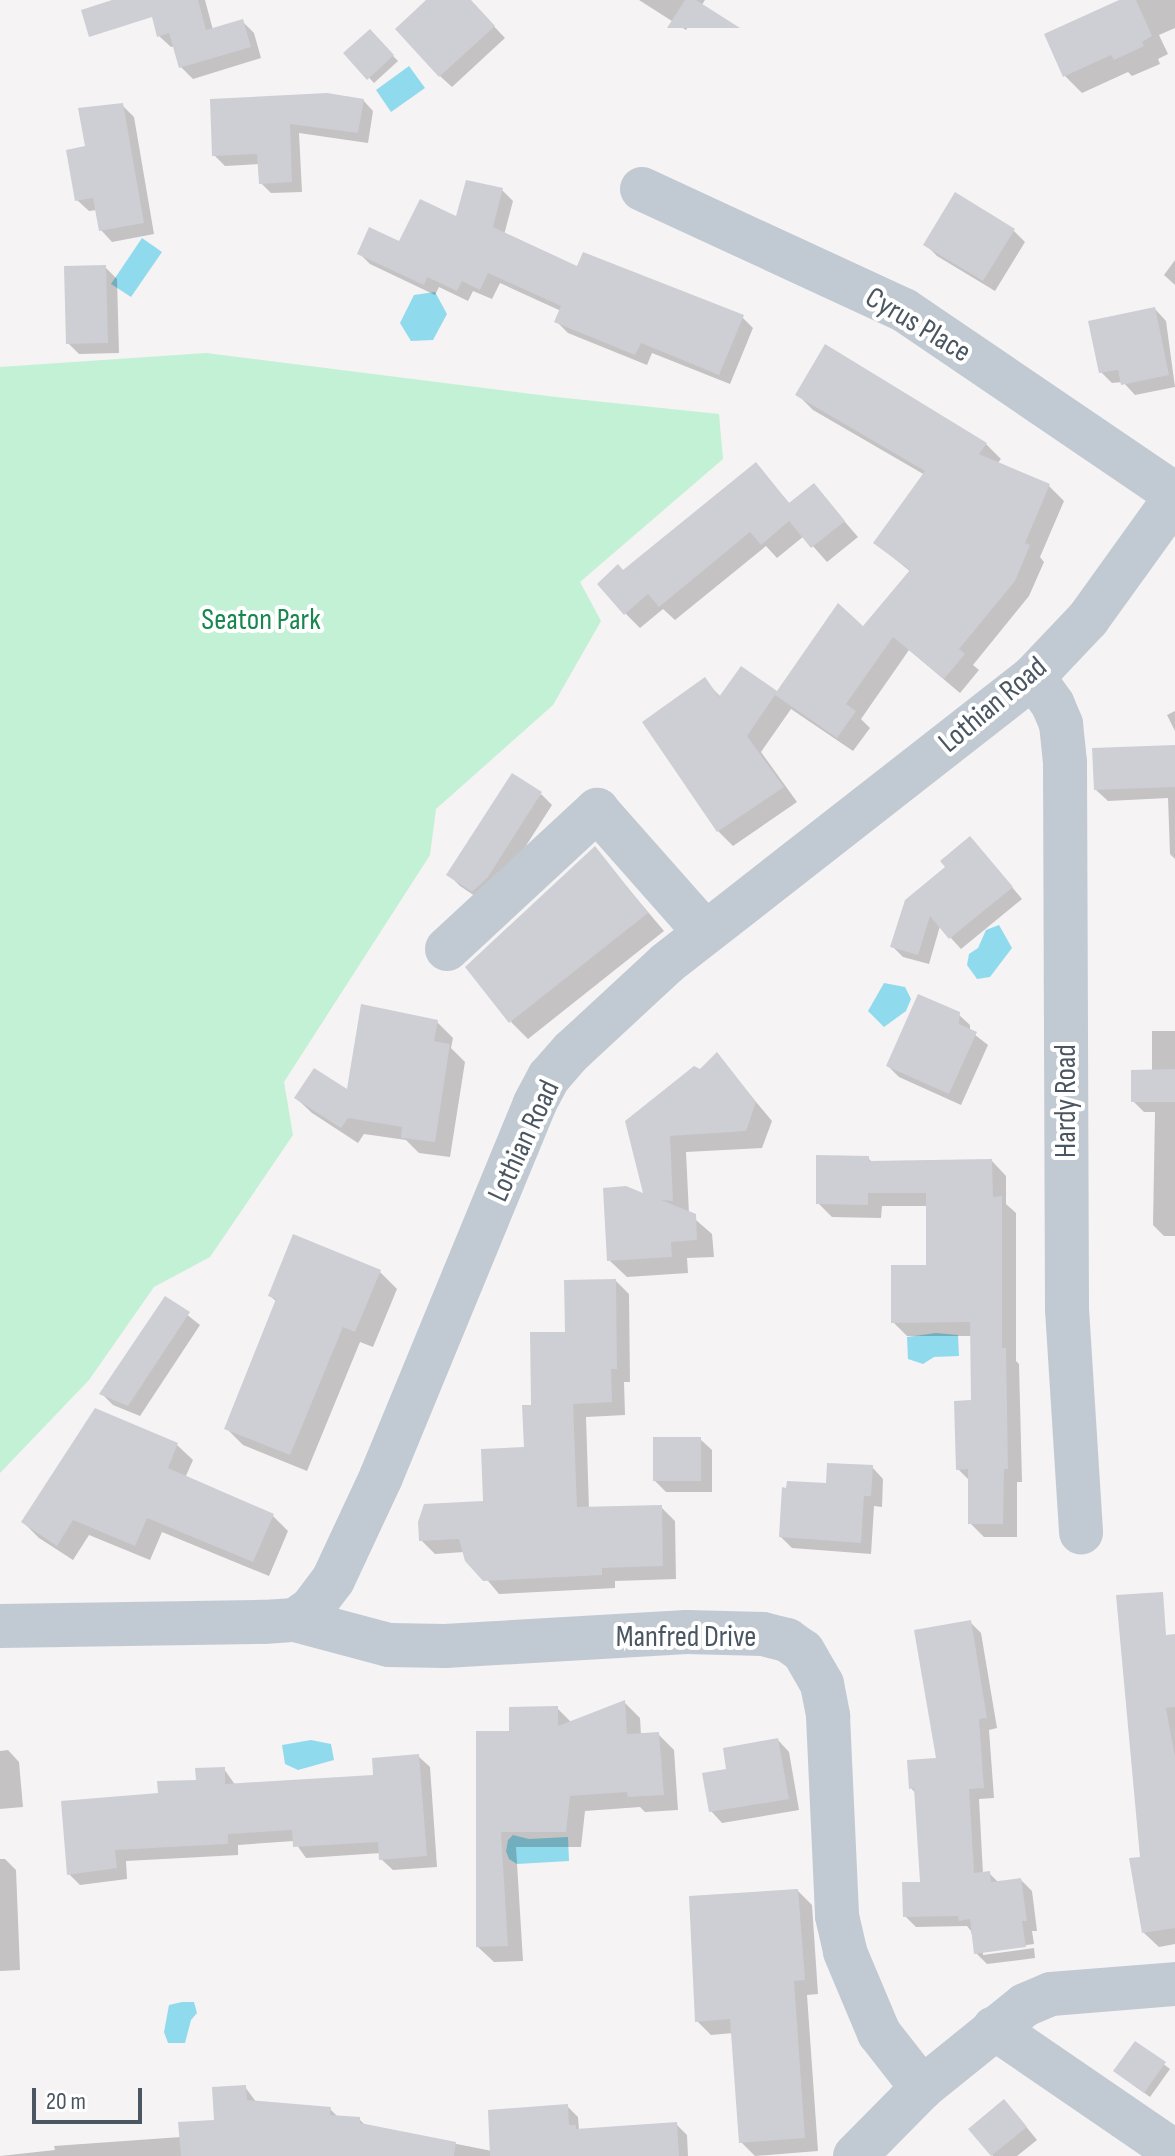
<!DOCTYPE html>
<html>
<head>
<meta charset="utf-8">
<style>
	body { margin:0 }
	#map { position:relative; width:1175px; height:2156px; overflow:hidden; background:#f5f3f3; font-family:"Sofia Sans Condensed",sans-serif }
	div>[style] { position:absolute }
	.green>* { inset:0; background:#c3f1d5 }
	.water>* { inset:0; background:#90daee }
	.shadow>* { inset:0; background:#0003 }
	.building>* { inset:0; background:#cdcfd5 }
	.minor>* { height:44px; margin:-22px; padding:0 22px; transform-origin:22px; border-radius:22px; background:#c1cad2 }
	span { translate:-50% -50%; white-space:nowrap; text-align:center; line-height:1.15; -webkit-text-stroke:8px #fff; paint-order:stroke }
	.street-label { font-size:30px; color:#4a5661 }
	.park-label { font-size:30px; color:#17864f }
	.scale { position:absolute; left:32px; top:2088px; width:110px; height:36px; box-sizing:border-box; border:4px solid #4a5661; border-top:0; padding-left:10px; font-size:24px; line-height:28px; white-space:nowrap; color:#4a5661; -webkit-text-stroke:6px #fff; paint-order:stroke }
</style>
</head>
<body>
<div id="map">
	<div class="green">
		<div style="clip-path:polygon(206px 353px,556px 397px,719px 414px,723px 459px,580px 582px,601px 621px,553px 705px,436px 809px,430px 855px,284px 1082px,293px 1135px,210px 1257px,154px 1287px,89px 1380px,0 1473px,0 367px)"></div>
	</div>
	<div class="water">
		<div style="clip-path:polygon(409px 66px,425px 88px,391px 112px,376px 90px)"></div>
		<div style="clip-path:polygon(142px 238px,162px 252px,131px 297px,111px 284px)"></div>
		<div style="clip-path:polygon(435px 292px,447px 314px,433px 340px,411px 341px,400px 323px,414px 295px)"></div>
		<div style="clip-path:polygon(999px 925px,1012px 948px,990px 977px,977px 979px,967px 965px,969px 954px,978px 948px,986px 930px)"></div>
		<div style="clip-path:polygon(884px 983px,905px 987px,911px 999px,906px 1011px,884px 1027px,868px 1011px)"></div>
		<div style="clip-path:polygon(936px 1333px,958px 1335px,959px 1356px,934px 1357px,923px 1364px,908px 1359px,907px 1337px)"></div>
		<div style="clip-path:polygon(311px 1740px,331px 1744px,334px 1760px,298px 1770px,285px 1764px,282px 1745px)"></div>
		<div style="clip-path:polygon(513px 1835px,529px 1839px,568px 1837px,569px 1861px,517px 1864px,509px 1859px,506px 1851px,508px 1840px)"></div>
		<div style="clip-path:polygon(182px 2002px,194px 2002px,197px 2013px,191px 2020px,185px 2043px,168px 2043px,164px 2032px,169px 2005px)"></div>
	</div>
	<div class="shadow">
		<div style="clip-path:polygon(149px 0,205px 0,213px 30px,242px 21px,254px 33px,261px 58px,193px 79px,181px 67px,175px 46px,171px 47px,159px 36px)"></div>
		<div style="clip-path:polygon(429px 0,469px 0,505px 38px,452px 87px,440px 76px)"></div>
		<div style="clip-path:polygon(639px 0,705px 0,686px 30px)"></div>
		<div style="clip-path:polygon(1124px 0,1175px 0,1175px 28px,1159px 35px,1168px 54px,1158px 59px,1160px 64px,1132px 76px,1128px 72px,1082px 93px,1065px 76px)"></div>
		<div style="clip-path:polygon(370px 32px,398px 61px,374px 83px,346px 53px)"></div>
		<div style="clip-path:polygon(212px 100px,363px 100px,373px 111px,368px 143px,299px 133px,302px 192px,271px 193px,261px 183px,260px 164px,225px 166px,214px 155px)"></div>
		<div style="clip-path:polygon(122px 105px,134px 117px,154px 234px,112px 242px,101px 230px,97px 210px,89px 211px,77px 200px,87px 148px)"></div>
		<div style="clip-path:polygon(502px 190px,513px 201px,504px 235px,578px 268px,742px 317px,753px 328px,730px 384px,652px 353px,647px 365px,568px 333px,557px 322px,561px 311px,500px 283px,492px 299px,473px 291px,468px 301px,439px 287px,435px 295px,370px 264px,359px 253px,400px 244px,458px 219px)"></div>
		<div style="clip-path:polygon(1014px 231px,1025px 242px,995px 291px,937px 256px,926px 245px)"></div>
		<div style="clip-path:polygon(1175px 260px,1175px 285px,1164px 275px)"></div>
		<div style="clip-path:polygon(105px 267px,117px 279px,119px 353px,79px 354px,68px 343px)"></div>
		<div style="clip-path:polygon(1155px 309px,1166px 321px,1175px 387px,1135px 395px,1123px 382px,1112px 383px,1101px 372px)"></div>
		<div style="clip-path:polygon(798px 395px,986px 444px,1001px 459px,997px 464px,1049px 486px,1064px 501px,1040px 557px,1044px 562px,1029px 596px,973px 665px,979px 670px,960px 693px,909px 650px,861px 719px,870px 728px,853px 751px,791px 709px,761px 752px,797px 802px,733px 846px,718px 831px,704px 680px,721px 697px,777px 693px,863px 629px,911px 572px,875px 543px,925px 475px,813px 410px)"></div>
		<div style="clip-path:polygon(756px 465px,790px 504px,814px 486px,858px 537px,827px 562px,804px 536px,777px 558px,766px 546px,675px 620px,663px 609px,640px 628px,626px 614px,623px 572px)"></div>
		<div style="clip-path:polygon(1175px 711px,1175px 731px,1167px 715px)"></div>
		<div style="clip-path:polygon(1175px 747px,1175px 859px,1170px 854px,1168px 798px,1108px 801px,1096px 790px)"></div>
		<div style="clip-path:polygon(541px 794px,552px 805px,499px 888px,484px 902px,460px 886px,449px 875px)"></div>
		<div style="clip-path:polygon(595px 849px,664px 931px,528px 1039px,511px 1022px)"></div>
		<div style="clip-path:polygon(981px 850px,1022px 899px,961px 949px,940px 926px,929px 964px,903px 957px,892px 946px)"></div>
		<div style="clip-path:polygon(958px 1014px,970px 1025px,970px 1031px,988px 1045px,961px 1105px,899px 1077px,888px 1066px)"></div>
		<div style="clip-path:polygon(437px 1022px,453px 1038px,451px 1048px,465px 1062px,450px 1157px,419px 1153px,406px 1140px,364px 1134px,358px 1143px,312px 1113px,296px 1098px,349px 1092px)"></div>
		<div style="clip-path:polygon(1152px 1031px,1175px 1031px,1175px 1236px,1164px 1236px,1153px 1225px,1155px 1112px,1144px 1112px,1133px 1101px,1152px 1072px)"></div>
		<div style="clip-path:polygon(717px 1055px,772px 1121px,762px 1148px,686px 1152px,689px 1214px,712px 1234px,714px 1257px,687px 1258px,688px 1273px,627px 1277px,609px 1260px,646px 1197px,628px 1122px,701px 1071px)"></div>
		<div style="clip-path:polygon(868px 1158px,873px 1163px,992px 1161px,1006px 1176px,1006px 1204px,1016px 1213px,1016px 1361px,1019px 1364px,1022px 1482px,1017px 1482px,1017px 1537px,984px 1537px,970px 1523px,970px 1481px,958px 1469px,973px 1402px,972px 1336px,907px 1336px,893px 1322px,928px 1267px,928px 1206px,882px 1206px,881px 1218px,832px 1217px,818px 1203px)"></div>
		<div style="clip-path:polygon(380px 1272px,397px 1289px,373px 1347px,360px 1342px,307px 1471px,243px 1445px,226px 1428px,277px 1302px,270px 1296px)"></div>
		<div style="clip-path:polygon(616px 1281px,629px 1294px,630px 1382px,624px 1382px,625px 1415px,586px 1417px,589px 1509px,661px 1507px,675px 1521px,676px 1579px,615px 1581px,615px 1588px,499px 1594px,464px 1552px,435px 1554px,421px 1540px,485px 1503px,526px 1449px,533px 1406px,567px 1334px)"></div>
		<div style="clip-path:polygon(166px 1298px,200px 1325px,140px 1416px,113px 1405px,102px 1394px)"></div>
		<div style="clip-path:polygon(700px 1439px,712px 1450px,712px 1492px,666px 1492px,655px 1481px)"></div>
		<div style="clip-path:polygon(177px 1445px,193px 1460px,185px 1478px,273px 1516px,288px 1531px,269px 1576px,162px 1532px,150px 1560px,89px 1535px,73px 1560px,39px 1538px,23px 1522px)"></div>
		<div style="clip-path:polygon(872px 1467px,883px 1479px,882px 1507px,874px 1506px,871px 1554px,792px 1548px,781px 1537px,828px 1485px)"></div>
		<div style="clip-path:polygon(1118px 1597px,1175px 1696px,1175px 1944px,1159px 1947px,1144px 1933px,1143px 1859px)"></div>
		<div style="clip-path:polygon(970px 1622px,981px 1633px,997px 1728px,989px 1730px,994px 1798px,979px 1799px,983px 1874px,989px 1873px,999px 1883px,1021px 1880px,1032px 1891px,1037px 1931px,1032px 1931px,1034px 1944px,983px 1951px,983px 1955px,1034px 1948px,1035px 1958px,987px 1964px,976px 1953px,971px 1931px,967px 1926px,916px 1927px,905px 1916px,922px 1884px,916px 1794px,911px 1788px,939px 1760px)"></div>
		<div style="clip-path:polygon(624px 1702px,640px 1718px,641px 1735px,658px 1734px,674px 1750px,678px 1810px,645px 1812px,640px 1807px,585px 1811px,581px 1847px,516px 1847px,523px 1961px,494px 1962px,478px 1947px,511px 1733px,557px 1708px,572px 1723px)"></div>
		<div style="clip-path:polygon(778px 1740px,789px 1752px,799px 1810px,722px 1823px,711px 1811px,729px 1771px)"></div>
		<div style="clip-path:polygon(8px 1750px,19px 1762px,23px 1807px,0 1809px,0 1751px)"></div>
		<div style="clip-path:polygon(418px 1756px,430px 1767px,437px 1867px,393px 1870px,381px 1859px,381px 1853px,306px 1858px,294px 1841px,238px 1845px,238px 1855px,126px 1861px,127px 1879px,80px 1885px,69px 1874px,160px 1795px,224px 1769px,236px 1786px,375px 1777px)"></div>
		<div style="clip-path:polygon(0 1859px,5px 1859px,16px 1870px,20px 1970px,0 1971px)"></div>
		<div style="clip-path:polygon(798px 1891px,812px 1905px,818px 1994px,807px 1995px,818px 2151px,755px 2156px,741px 2142px,733px 2033px,711px 2035px,697px 2021px)"></div>
		<div style="clip-path:polygon(1136px 2043px,1170px 2069px,1150px 2097px,1121px 2076px)"></div>
		<div style="clip-path:polygon(245px 2087px,257px 2103px,330px 2109px,338px 2117px,359px 2119px,366px 2126px,492px 2151px,567px 2106px,578px 2117px,579px 2130px,676px 2124px,687px 2135px,688px 2156px,0 2156px,55px 2150px,54px 2146px,181px 2137px,216px 2122px)"></div>
		<div style="clip-path:polygon(1015px 2113px,1037px 2140px,1017px 2156px,993px 2156px,971px 2129px)"></div>
	</div>
	<div class="building">
		<div style="clip-path:polygon(112px 0,198px 0,206px 30px,243px 19px,251px 47px,179px 68px,169px 33px,157px 37px,152px 17px,89px 37px,81px 10px)"></div>
		<div style="clip-path:polygon(426px 0,471px 0,495px 26px,439px 77px,395px 29px)"></div>
		<div style="clip-path:polygon(685px 0,696px 0,740px 28px,667px 28px)"></div>
		<div style="clip-path:polygon(1119px 0,1136px 0,1152px 36px,1142px 42px,1144px 46px,1114px 60px,1111px 55px,1063px 77px,1044px 34px)"></div>
		<div style="clip-path:polygon(370px 29px,394px 55px,367px 80px,343px 53px)"></div>
		<div style="clip-path:polygon(327px 93px,364px 99px,358px 133px,290px 124px,292px 182px,259px 184px,257px 154px,212px 156px,210px 99px)"></div>
		<div style="clip-path:polygon(123px 103px,144px 223px,99px 231px,93px 198px,75px 201px,66px 150px,85px 146px,78px 108px)"></div>
		<div style="clip-path:polygon(466px 180px,503px 188px,493px 227px,577px 266px,583px 252px,744px 315px,719px 375px,641px 343px,635px 355px,554px 322px,561px 306px,488px 273px,480px 290px,462px 281px,457px 291px,427px 277px,424px 285px,357px 254px,369px 227px,399px 241px,420px 199px,456px 216px)"></div>
		<div style="clip-path:polygon(955px 192px,1015px 229px,983px 281px,923px 245px)"></div>
		<div style="clip-path:polygon(106px 265px,108px 343px,66px 344px,64px 266px)"></div>
		<div style="clip-path:polygon(1155px 307px,1169px 375px,1121px 385px,1118px 370px,1099px 373px,1088px 321px)"></div>
		<div style="clip-path:polygon(825px 344px,987px 443px,979px 454px,1050px 484px,1025px 543px,1030px 545px,1015px 581px,959px 649px,965px 654px,944px 679px,893px 637px,846px 704px,856px 711px,837px 738px,775px 695px,747px 736px,784px 787px,717px 832px,642px 722px,705px 677px,719px 697px,741px 666px,777px 691px,838px 603px,863px 626px,910px 570px,873px 543px,925px 471px,795px 395px)"></div>
		<div style="clip-path:polygon(756px 462px,789px 503px,814px 483px,845px 521px,811px 548px,789px 521px,761px 545px,750px 532px,659px 607px,648px 594px,624px 615px,597px 584px,618px 564px,623px 570px)"></div>
		<div style="clip-path:polygon(1175px 745px,1175px 787px,1094px 790px,1092px 748px)"></div>
		<div style="clip-path:polygon(512px 773px,542px 792px,488px 877px,472px 892px,446px 875px)"></div>
		<div style="clip-path:polygon(970px 836px,1013px 887px,949px 939px,930px 916px,918px 955px,890px 947px,905px 900px,945px 867px,940px 861px)"></div>
		<div style="clip-path:polygon(595px 846px,648px 913px,509px 1023px,465px 967px)"></div>
		<div style="clip-path:polygon(918px 994px,960px 1012px,959px 1024px,977px 1032px,949px 1094px,886px 1066px)"></div>
		<div style="clip-path:polygon(361px 1004px,438px 1020px,434px 1041px,450px 1044px,435px 1142px,401px 1138px,402px 1127px,348px 1118px,341px 1128px,294px 1098px,314px 1068px,347px 1089px)"></div>
		<div style="clip-path:polygon(717px 1052px,756px 1102px,746px 1131px,670px 1136px,673px 1201px,661px 1200px,696px 1214px,697px 1240px,671px 1242px,672px 1257px,607px 1261px,603px 1188px,626px 1186px,643px 1193px,625px 1121px,694px 1066px,700px 1069px)"></div>
		<div style="clip-path:polygon(1175px 1069px,1175px 1102px,1131px 1102px,1131px 1070px)"></div>
		<div style="clip-path:polygon(816px 1155px,869px 1156px,869px 1161px,992px 1159px,993px 1197px,1002px 1196px,1002px 1348px,1006px 1348px,1008px 1469px,1004px 1469px,1003px 1524px,968px 1524px,968px 1469px,956px 1470px,954px 1401px,971px 1400px,970px 1322px,891px 1323px,891px 1265px,926px 1265px,926px 1193px,868px 1193px,868px 1205px,816px 1204px)"></div>
		<div style="clip-path:polygon(293px 1234px,381px 1270px,355px 1332px,343px 1327px,290px 1455px,224px 1429px,276px 1299px,268px 1296px)"></div>
		<div style="clip-path:polygon(616px 1279px,617px 1369px,611px 1369px,612px 1402px,573px 1404px,577px 1507px,662px 1505px,663px 1566px,602px 1568px,602px 1575px,483px 1581px,465px 1561px,459px 1539px,419px 1541px,418px 1522px,424px 1504px,483px 1501px,481px 1449px,524px 1447px,522px 1405px,531px 1405px,530px 1332px,565px 1332px,564px 1280px)"></div>
		<div style="clip-path:polygon(165px 1296px,190px 1312px,128px 1406px,99px 1394px)"></div>
		<div style="clip-path:polygon(95px 1408px,178px 1443px,168px 1468px,274px 1514px,253px 1562px,147px 1518px,135px 1546px,73px 1520px,57px 1546px,21px 1522px)"></div>
		<div style="clip-path:polygon(653px 1437px,701px 1437px,701px 1481px,653px 1481px)"></div>
		<div style="clip-path:polygon(827px 1463px,873px 1465px,871px 1496px,864px 1496px,861px 1543px,779px 1537px,782px 1487px,786px 1488px,787px 1481px,826px 1483px)"></div>
		<div style="clip-path:polygon(1163px 1592px,1166px 1635px,1175px 1634px,1175px 1707px,1166px 1708px,1175px 1757px,1175px 1928px,1142px 1933px,1129px 1858px,1140px 1857px,1116px 1595px)"></div>
		<div style="clip-path:polygon(971px 1620px,987px 1718px,979px 1719px,984px 1788px,969px 1789px,974px 1873px,990px 1871px,991px 1882px,1021px 1878px,1027px 1921px,1022px 1921px,1026px 1947px,974px 1954px,970px 1919px,959px 1921px,958px 1916px,903px 1917px,902px 1882px,920px 1882px,914px 1788px,909px 1789px,907px 1760px,936px 1758px,914px 1630px)"></div>
		<div style="clip-path:polygon(625px 1700px,627px 1734px,659px 1732px,664px 1795px,628px 1797px,627px 1792px,570px 1796px,566px 1832px,501px 1832px,508px 1946px,476px 1947px,476px 1731px,509px 1731px,509px 1707px,558px 1706px,558px 1726px)"></div>
		<div style="clip-path:polygon(778px 1738px,789px 1799px,709px 1812px,702px 1773px,726px 1769px,723px 1748px)"></div>
		<div style="clip-path:polygon(419px 1754px,427px 1856px,379px 1860px,378px 1842px,293px 1847px,292px 1830px,228px 1834px,228px 1844px,115px 1850px,117px 1868px,67px 1875px,61px 1801px,158px 1793px,157px 1781px,196px 1780px,195px 1768px,225px 1767px,225px 1784px,373px 1775px,372px 1758px)"></div>
		<div style="clip-path:polygon(798px 1889px,805px 1980px,794px 1981px,805px 2138px,739px 2143px,730px 2019px,695px 2022px,689px 1896px)"></div>
		<div style="clip-path:polygon(1135px 2041px,1166px 2062px,1144px 2093px,1113px 2071px)"></div>
		<div style="clip-path:polygon(246px 2085px,247px 2100px,331px 2107px,330px 2115px,360px 2117px,360px 2123px,456px 2142px,454px 2156px,181px 2156px,178px 2122px,214px 2120px,212px 2087px)"></div>
		<div style="clip-path:polygon(1004px 2099px,1027px 2127px,991px 2156px,968px 2129px)"></div>
		<div style="clip-path:polygon(568px 2104px,569px 2125px,576px 2125px,576px 2129px,677px 2122px,679px 2156px,490px 2156px,488px 2110px)"></div>
	</div>
	<div class="minor">
		<div style="left:642px;top:189px;width:289px;rotate:24.8deg"></div>
		<div style="left:904px;top:310px;width:328px;rotate:34.2deg"></div>
		<div style="left:1033px;top:677px;width:34px;rotate:54deg"></div>
		<div style="left:1053px;top:705px;width:21px;rotate:67deg"></div>
		<div style="left:1061px;top:724px;width:39px;rotate:84deg"></div>
		<div style="left:1065px;top:763px;width:546px;rotate:89.79deg"></div>
		<div style="left:1067px;top:1309px;width:224px;rotate:86.4deg"></div>
		<div style="left:447px;top:949px;width:205px;rotate:-42.8deg"></div>
		<div style="left:597px;top:810px;width:163px;rotate:48.5deg"></div>
		<div style="left:295px;top:1620px;width:97px;rotate:14.9deg"></div>
		<div style="left:389px;top:1645px;width:56px;rotate:1deg"></div>
		<div style="left:445px;top:1646px;width:242px;rotate:-3.3deg"></div>
		<div style="left:687px;top:1632px;width:76px;rotate:1.5deg"></div>
		<div style="left:763px;top:1634px;width:25px;rotate:14deg"></div>
		<div style="left:787px;top:1640px;width:19px;rotate:35deg"></div>
		<div style="left:803px;top:1651px;width:38px;rotate:60deg"></div>
		<div style="left:822px;top:1684px;width:33px;rotate:79deg"></div>
		<div style="left:828px;top:1716px;width:200px;rotate:87.4deg"></div>
		<div style="left:837px;top:1916px;width:37px;rotate:77deg"></div>
		<div style="left:845px;top:1952px;width:88px;rotate:67.2deg"></div>
		<div style="left:879px;top:2033px;width:70px;rotate:52deg"></div>
		<div style="left:0;top:1626px;width:264px;rotate:-0.9deg"></div>
		<div style="left:264px;top:1622px;width:31px;rotate:-4deg"></div>
		<div style="left:295px;top:1620px;width:19px;rotate:-35deg"></div>
		<div style="left:311px;top:1609px;width:36px;rotate:-53deg"></div>
		<div style="left:333px;top:1580px;width:114px;rotate:-65deg"></div>
		<div style="left:381px;top:1477px;width:404px;rotate:-67.6deg"></div>
		<div style="left:535px;top:1103px;width:30px;rotate:-62deg"></div>
		<div style="left:549px;top:1077px;width:35px;rotate:-49deg"></div>
		<div style="left:572px;top:1051px;width:129px;rotate:-42.8deg"></div>
		<div style="left:667px;top:963px;width:464px;rotate:-38deg"></div>
		<div style="left:1033px;top:677px;width:80px;rotate:-46.5deg"></div>
		<div style="left:1088px;top:619px;width:149px;rotate:-54.3deg"></div>
		<div style="left:994px;top:2028px;width:219px;rotate:34.4deg"></div>
		<div style="left:855px;top:2156px;width:95px;rotate:-45.4deg"></div>
		<div style="left:922px;top:2088px;width:132px;rotate:-38.9deg"></div>
		<div style="left:1025px;top:2005px;width:28px;rotate:-23deg"></div>
		<div style="left:1051px;top:1994px;width:124px;rotate:-4.6deg"></div>
	</div>
	<div class="street-label">
		<span style="left:918px;top:325px;rotate:31deg">Cyrus Place</span>
		<span style="left:993px;top:705px;rotate:-40deg">Lothian Road</span>
		<span style="left:1066px;top:1101px;rotate:-90deg">Hardy Road</span>
		<span style="left:524px;top:1141px;rotate:-65deg">Lothian Road</span>
		<span style="left:686px;top:1637px">Manfred Drive</span>
	</div>
	<div class="park-label">
		<span style="left:261px;top:620px">Seaton Park</span>
	</div>
	<div class="scale">20 m</div>
</div>
</body>
</html>
